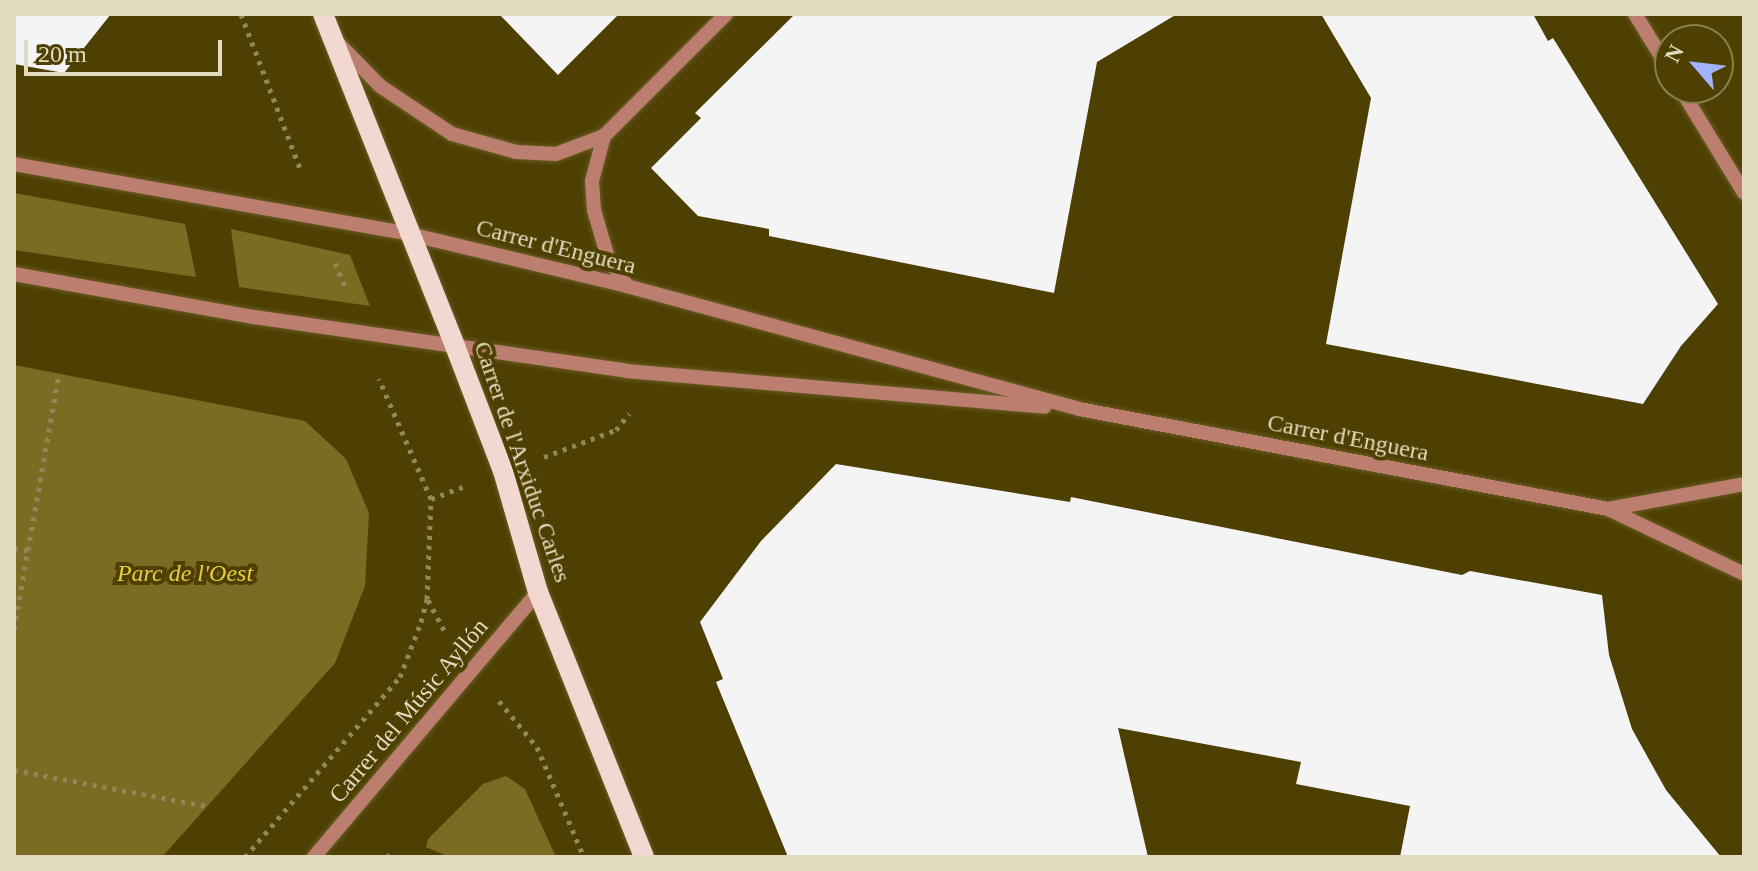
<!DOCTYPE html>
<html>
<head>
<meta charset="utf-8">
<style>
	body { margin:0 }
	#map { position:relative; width:1758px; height:871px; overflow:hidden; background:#4e4002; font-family:"Times New Roman",serif }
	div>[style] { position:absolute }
	.green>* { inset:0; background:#7c6b23 }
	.building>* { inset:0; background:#f4f4f4 }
	.path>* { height:5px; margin-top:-2.5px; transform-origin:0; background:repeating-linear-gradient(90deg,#928759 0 4px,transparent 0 10px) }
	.roads { filter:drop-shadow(0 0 2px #695c24) drop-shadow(0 0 2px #695c24) }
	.minor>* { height:14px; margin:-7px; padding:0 7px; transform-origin:7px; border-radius:7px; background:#bc7e6f }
	.major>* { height:20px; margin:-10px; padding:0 10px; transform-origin:10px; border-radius:10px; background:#f2d8d1 }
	span { translate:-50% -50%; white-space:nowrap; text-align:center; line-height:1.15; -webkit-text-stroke:8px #4e4002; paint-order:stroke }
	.street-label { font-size:24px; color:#e2dbbf }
	.park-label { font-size:24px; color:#ebcb46; font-style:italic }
	.frame { position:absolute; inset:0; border:16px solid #e2dbbf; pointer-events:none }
	.north { position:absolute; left:1654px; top:24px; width:80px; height:80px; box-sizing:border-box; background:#4e4002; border:2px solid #897e4e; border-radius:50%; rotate:298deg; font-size:22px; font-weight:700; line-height:32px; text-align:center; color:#e2dbbf }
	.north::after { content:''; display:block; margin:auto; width:28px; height:36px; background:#a3b2fd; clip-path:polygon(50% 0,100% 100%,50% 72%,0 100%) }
	.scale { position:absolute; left:24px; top:40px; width:198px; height:36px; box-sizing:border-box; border:4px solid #e2dbbf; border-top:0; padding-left:10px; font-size:24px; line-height:28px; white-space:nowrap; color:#e2dbbf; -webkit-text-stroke:6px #4e4002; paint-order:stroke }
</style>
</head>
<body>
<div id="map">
	<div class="green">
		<div style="clip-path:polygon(14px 193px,185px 224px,196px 277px,14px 250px)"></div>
		<div style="clip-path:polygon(231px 229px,350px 255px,370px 306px,239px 287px)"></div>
		<div style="clip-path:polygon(14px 365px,305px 421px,346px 459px,369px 513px,365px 586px,335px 663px,162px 857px,14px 857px)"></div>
		<div style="clip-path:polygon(506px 776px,525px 789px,556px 857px,449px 857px,426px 847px,428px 839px,483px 784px)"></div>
	</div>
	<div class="building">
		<div style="clip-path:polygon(14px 14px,111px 14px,64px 73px,14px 64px)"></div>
		<div style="clip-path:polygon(499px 14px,619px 14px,558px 75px)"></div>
		<div style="clip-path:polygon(795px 14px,1177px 14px,1097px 62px,1054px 293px,769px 236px,769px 229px,698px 216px,651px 168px,701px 118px,695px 113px)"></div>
		<div style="clip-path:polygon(1321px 14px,1533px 14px,1548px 41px,1553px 38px,1718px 304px,1681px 346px,1643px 404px,1326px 344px,1371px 98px)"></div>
		<div style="clip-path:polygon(836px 464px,1070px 502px,1071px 497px,1462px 575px,1470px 571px,1602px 595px,1609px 655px,1632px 729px,1666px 790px,1721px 857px,1400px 857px,1410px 806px,1296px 784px,1301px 762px,1118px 728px,1148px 857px,788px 857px,716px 682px,723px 679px,700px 622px,761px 541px)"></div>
	</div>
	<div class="path">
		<div style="left:241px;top:14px;width:168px;rotate:69.1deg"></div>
		<div style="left:335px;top:263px;width:26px;rotate:67deg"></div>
		<div style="left:544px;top:457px;width:77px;rotate:-20.6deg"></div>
		<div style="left:616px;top:430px;width:21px;rotate:-51deg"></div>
		<div style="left:431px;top:499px;width:34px;rotate:-21deg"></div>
		<div style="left:14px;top:548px;width:16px;rotate:11deg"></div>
		<div style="left:428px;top:600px;width:38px;rotate:62deg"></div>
		<div style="left:14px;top:629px;width:259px;rotate:-80deg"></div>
		<div style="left:499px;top:701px;width:60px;rotate:50.4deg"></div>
		<div style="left:537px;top:747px;width:120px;rotate:66.9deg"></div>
		<div style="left:14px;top:770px;width:195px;rotate:10.6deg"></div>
		<div style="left:386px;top:855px;width:4px;rotate:27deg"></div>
		<div style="left:245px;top:857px;width:238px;rotate:-49.3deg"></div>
		<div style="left:400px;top:677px;width:59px;rotate:-69.1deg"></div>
		<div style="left:421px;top:622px;width:24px;rotate:-75deg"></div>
		<div style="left:427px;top:599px;width:100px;rotate:-87.7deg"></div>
		<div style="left:431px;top:499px;width:131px;rotate:-113.4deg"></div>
	</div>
	<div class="roads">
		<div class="minor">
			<div style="left:1635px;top:14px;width:67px;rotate:58.4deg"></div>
			<div style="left:339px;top:44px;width:59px;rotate:45.7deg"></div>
			<div style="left:380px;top:86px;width:87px;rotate:33.7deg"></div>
			<div style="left:452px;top:134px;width:66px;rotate:15.7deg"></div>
			<div style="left:516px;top:152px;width:40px;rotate:2.9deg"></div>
			<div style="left:556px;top:154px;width:51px;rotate:-20.6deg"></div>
			<div style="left:1680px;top:88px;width:123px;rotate:58.6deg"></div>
			<div style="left:14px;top:164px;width:401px;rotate:10deg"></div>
			<div style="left:409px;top:234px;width:224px;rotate:13.4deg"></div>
			<div style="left:627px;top:286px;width:468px;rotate:15.2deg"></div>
			<div style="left:1079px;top:409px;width:538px;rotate:10.7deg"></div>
			<div style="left:1608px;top:509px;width:151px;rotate:25.5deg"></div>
			<div style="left:14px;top:274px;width:244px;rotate:10.2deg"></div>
			<div style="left:254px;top:317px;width:377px;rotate:8.2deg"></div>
			<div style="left:627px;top:371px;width:419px;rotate:4.9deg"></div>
			<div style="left:627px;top:286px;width:34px;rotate:-124deg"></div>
			<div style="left:608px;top:258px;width:50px;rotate:-106.3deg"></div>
			<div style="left:594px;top:210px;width:29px;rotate:-94deg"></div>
			<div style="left:592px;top:181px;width:47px;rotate:-75.1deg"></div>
			<div style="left:604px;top:136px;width:173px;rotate:-45deg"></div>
			<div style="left:1608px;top:509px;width:138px;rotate:-10.4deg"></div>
			<div style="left:314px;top:857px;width:347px;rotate:-49.8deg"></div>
		</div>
		<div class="major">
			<div style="left:323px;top:14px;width:357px;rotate:68.3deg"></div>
			<div style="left:455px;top:346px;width:134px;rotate:69deg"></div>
			<div style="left:503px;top:471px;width:126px;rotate:73.9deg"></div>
			<div style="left:538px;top:592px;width:285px;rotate:68.2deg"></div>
		</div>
	</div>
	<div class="street-label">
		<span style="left:556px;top:247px;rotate:14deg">Carrer d'Enguera</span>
		<span style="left:1348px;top:438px;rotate:11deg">Carrer d'Enguera</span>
		<span style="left:522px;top:462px;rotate:71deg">Carrer de l'Arxiduc Carles</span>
		<span style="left:409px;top:711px;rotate:-50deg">Carrer del Músic Ayllón</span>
	</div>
	<div class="park-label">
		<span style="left:185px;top:574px">Parc de l'Oest</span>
	</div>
	<div class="frame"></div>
	<div class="north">N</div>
	<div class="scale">20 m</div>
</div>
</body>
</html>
